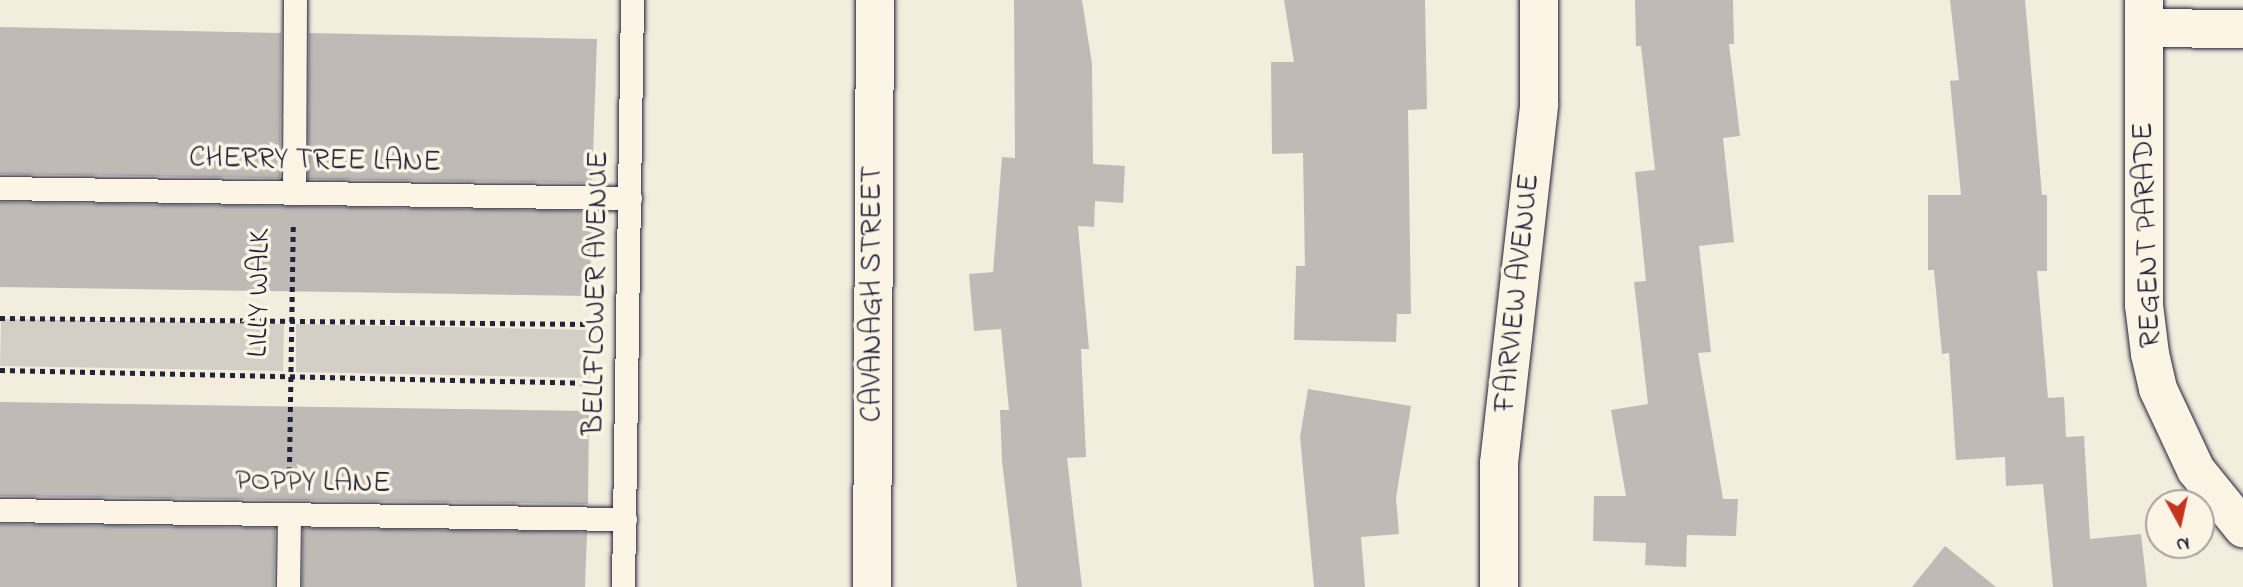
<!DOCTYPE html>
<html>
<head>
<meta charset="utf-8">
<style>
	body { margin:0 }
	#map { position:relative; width:2243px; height:587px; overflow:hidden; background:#f3edde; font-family:"Indie Flower",sans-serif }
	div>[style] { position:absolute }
	.green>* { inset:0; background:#d4cfc6 }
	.building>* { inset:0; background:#bfbab6 }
	.path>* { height:4.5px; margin-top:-2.25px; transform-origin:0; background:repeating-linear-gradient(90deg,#22223b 0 5px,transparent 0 10px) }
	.roads { filter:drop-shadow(0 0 2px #22223b) drop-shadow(0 0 2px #22223b) }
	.service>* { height:23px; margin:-11.5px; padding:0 11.5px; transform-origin:11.5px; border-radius:11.5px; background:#fcf5e5 }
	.minor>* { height:38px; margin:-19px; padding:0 19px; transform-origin:19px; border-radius:19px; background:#fcf5e5 }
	span { translate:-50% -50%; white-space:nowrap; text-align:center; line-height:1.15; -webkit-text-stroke:7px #fcf5e5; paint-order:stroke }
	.street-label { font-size:30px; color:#22223b }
	.north { position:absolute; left:2145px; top:489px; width:70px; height:70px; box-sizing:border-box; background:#fcf5e5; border:2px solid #a5a1a1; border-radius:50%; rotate:172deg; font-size:19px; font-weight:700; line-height:28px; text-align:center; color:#22223b }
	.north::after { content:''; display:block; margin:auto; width:24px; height:32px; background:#c8321e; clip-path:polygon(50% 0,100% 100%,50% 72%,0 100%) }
</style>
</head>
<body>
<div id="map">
	<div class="green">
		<div style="clip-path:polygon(1px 319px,284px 324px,283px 371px,0 366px)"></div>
		<div style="clip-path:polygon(296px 324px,591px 330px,590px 378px,296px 372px)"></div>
	</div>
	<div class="building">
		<div style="clip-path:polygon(1014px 0,1082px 0,1092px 64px,1093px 164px,1125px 166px,1123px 203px,1095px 201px,1094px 227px,1078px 226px,1089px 349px,1081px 349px,1086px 457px,1067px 458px,1082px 587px,1017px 587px,1002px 461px,1000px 410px,1009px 410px,1001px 329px,974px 331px,969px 274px,993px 272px,1002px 157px,1015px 158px)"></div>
		<div style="clip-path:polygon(1284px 0,1425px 0,1427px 109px,1408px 110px,1411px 314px,1397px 314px,1396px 342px,1294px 340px,1296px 266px,1305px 266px,1303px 153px,1272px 154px,1271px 62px,1294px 62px)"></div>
		<div style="clip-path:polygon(1635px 0,1733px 0,1734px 44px,1729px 44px,1740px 136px,1723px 138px,1734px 242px,1699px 246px,1711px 352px,1698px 353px,1723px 499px,1738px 499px,1736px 536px,1687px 535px,1686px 567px,1645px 565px,1646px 543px,1593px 541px,1594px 496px,1626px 496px,1611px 410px,1648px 404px,1634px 282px,1646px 281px,1635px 172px,1655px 170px,1641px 46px,1636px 46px)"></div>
		<div style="clip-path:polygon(1950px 0,2025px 0,2042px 195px,2047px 195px,2047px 271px,2037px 271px,2048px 398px,2064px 397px,2066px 437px,2084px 436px,2090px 539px,2141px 534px,2147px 587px,2053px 587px,2043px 484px,2006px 486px,2005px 457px,1956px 460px,1949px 353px,1942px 354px,1934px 270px,1928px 270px,1928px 195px,1961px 195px,1950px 81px,1959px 80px)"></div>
		<div style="clip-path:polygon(0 27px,281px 33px,280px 178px,0 174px)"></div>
		<div style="clip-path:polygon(309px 33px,597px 39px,592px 183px,308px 179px)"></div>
		<div style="clip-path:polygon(0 202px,592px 211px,590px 296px,0 287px)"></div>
		<div style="clip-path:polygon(1308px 389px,1411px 406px,1396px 498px,1399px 534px,1361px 537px,1365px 587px,1314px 587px,1300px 437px)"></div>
		<div style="clip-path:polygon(0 402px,589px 411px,588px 504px,0 496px)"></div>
		<div style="clip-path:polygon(0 524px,275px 528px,274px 587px,0 587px)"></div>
		<div style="clip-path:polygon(303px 528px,587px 532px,585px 587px,302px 587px)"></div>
		<div style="clip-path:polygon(1945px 546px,1996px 587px,1912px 587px)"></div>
	</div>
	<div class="path">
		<div style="left:0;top:318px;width:594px;rotate:0.58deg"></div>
		<div style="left:0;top:370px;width:594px;rotate:1.25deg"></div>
		<div style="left:289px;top:482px;width:257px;rotate:-89.1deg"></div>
	</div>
	<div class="roads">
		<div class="service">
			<div style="left:0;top:188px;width:630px;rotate:0.91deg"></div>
			<div style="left:294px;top:192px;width:192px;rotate:-89.7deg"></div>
			<div style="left:0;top:510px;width:625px;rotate:0.83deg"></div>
			<div style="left:288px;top:587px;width:72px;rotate:-89.2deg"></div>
			<div style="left:623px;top:587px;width:587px;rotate:-89.12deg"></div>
		</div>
		<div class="minor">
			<div style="left:2144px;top:0;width:305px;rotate:90deg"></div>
			<div style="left:2144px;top:305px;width:49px;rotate:83deg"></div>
			<div style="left:2150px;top:354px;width:36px;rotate:77deg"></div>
			<div style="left:2158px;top:389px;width:89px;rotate:64.9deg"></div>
			<div style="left:2196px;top:470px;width:75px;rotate:51deg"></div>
			<div style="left:2144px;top:28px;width:99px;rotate:0.6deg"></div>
			<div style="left:872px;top:587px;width:587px;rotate:-89.71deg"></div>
			<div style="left:1499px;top:587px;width:124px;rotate:-90deg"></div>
			<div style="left:1499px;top:463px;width:361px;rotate:-83.6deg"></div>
			<div style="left:1539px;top:104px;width:104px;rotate:-90deg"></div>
		</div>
	</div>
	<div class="street-label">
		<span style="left:315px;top:161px;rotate:1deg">CHERRY TREE LANE</span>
		<span style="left:2148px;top:235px;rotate:-92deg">REGENT PARADE</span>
		<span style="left:260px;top:293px;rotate:-89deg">LILLY WALK</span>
		<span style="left:597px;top:293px;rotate:-89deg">BELLFLOWER AVENUE</span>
		<span style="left:1518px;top:293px;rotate:-84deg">FAIRVIEW AVENUE</span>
		<span style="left:873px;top:294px;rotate:-90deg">CAVANAGH STREET</span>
		<span style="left:313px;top:483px;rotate:1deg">POPPY LANE</span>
	</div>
	<div class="north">N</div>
</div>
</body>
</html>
